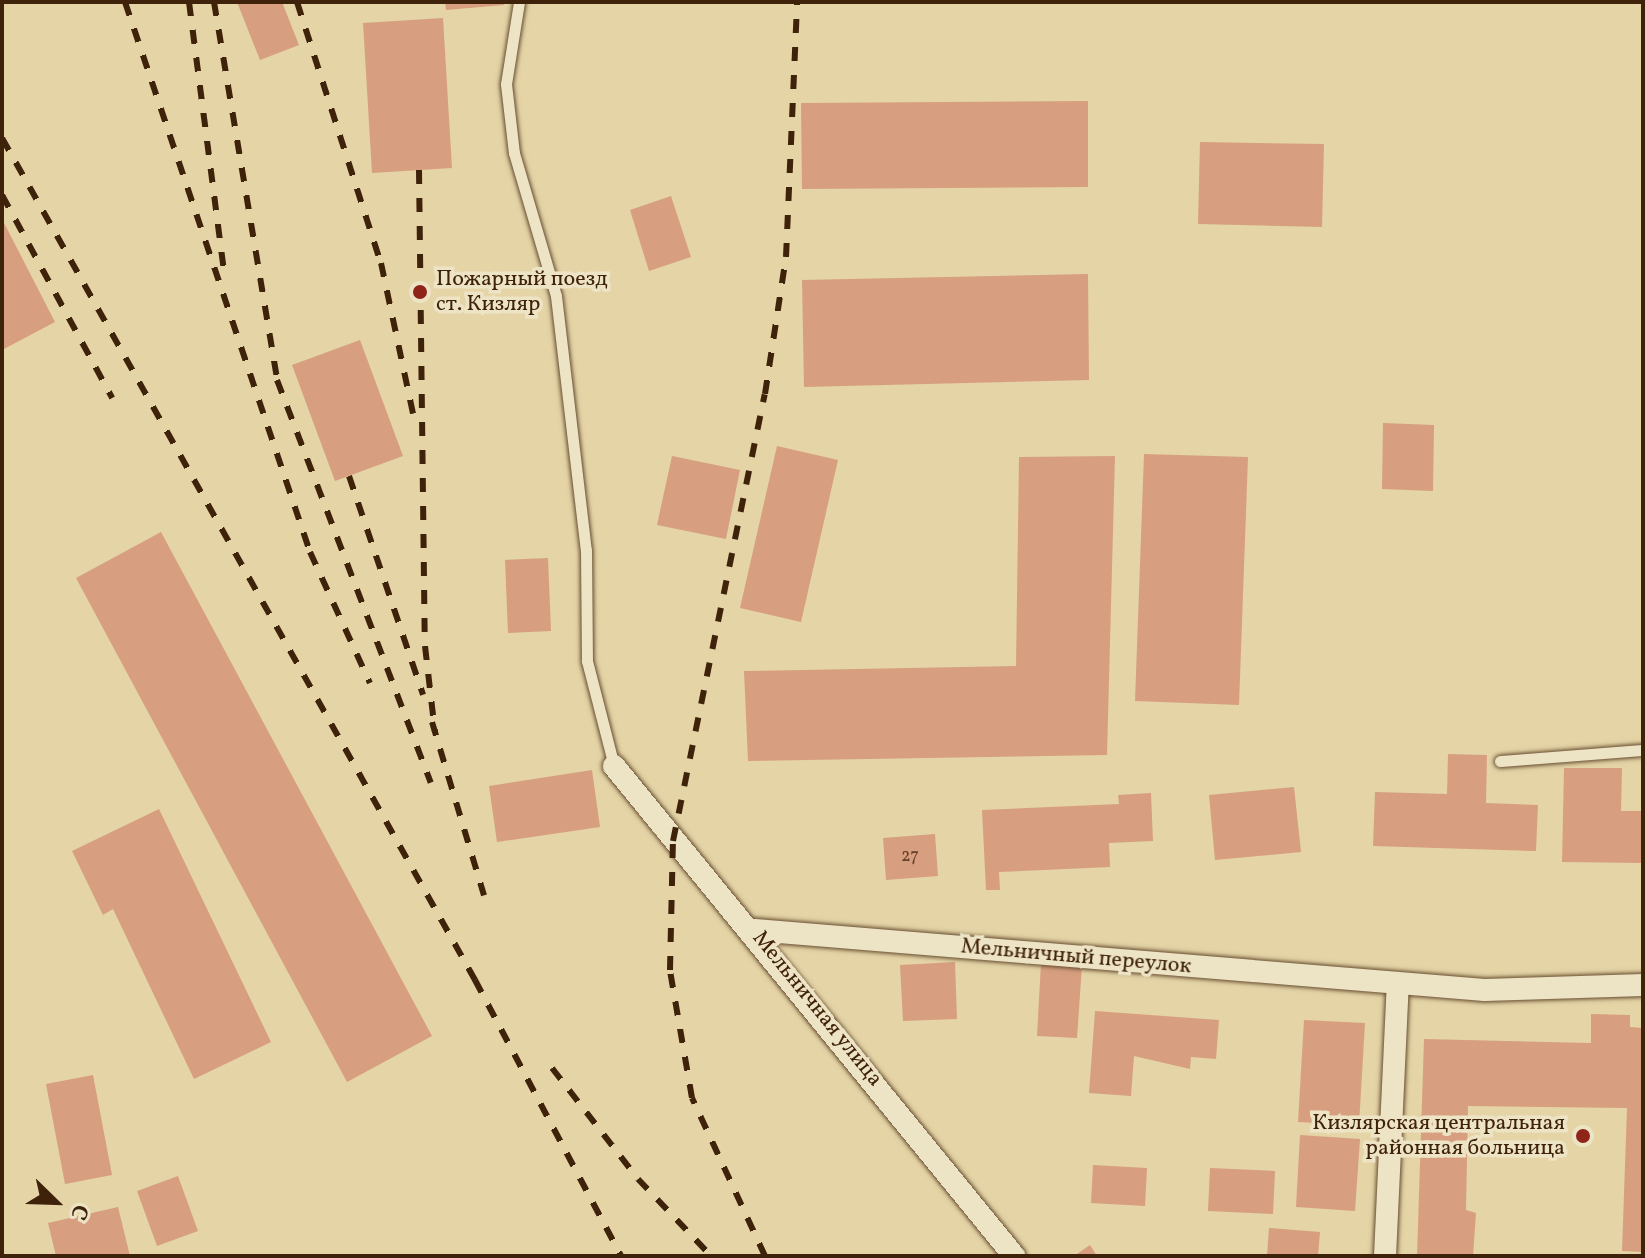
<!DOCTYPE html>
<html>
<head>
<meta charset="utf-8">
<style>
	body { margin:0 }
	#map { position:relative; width:1645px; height:1258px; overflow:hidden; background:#e4d4a6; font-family:Vollkorn,serif }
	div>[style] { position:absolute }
	.building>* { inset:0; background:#d79f80 }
	.roads { filter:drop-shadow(0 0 2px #684e31) drop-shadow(0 0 2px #684e31) }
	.lane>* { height:11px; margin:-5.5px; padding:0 5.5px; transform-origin:5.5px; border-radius:5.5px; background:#ede3c5 }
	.street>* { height:22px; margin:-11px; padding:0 11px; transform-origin:11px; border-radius:11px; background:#ede3c5 }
	.rail>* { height:6px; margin-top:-3px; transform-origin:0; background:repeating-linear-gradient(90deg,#3f220a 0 14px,transparent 0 28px) }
	.dots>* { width:22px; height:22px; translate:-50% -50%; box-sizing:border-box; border:4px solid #ede3c5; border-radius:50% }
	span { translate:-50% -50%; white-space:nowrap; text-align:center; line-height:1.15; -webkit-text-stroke:7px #ede3c5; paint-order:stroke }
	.number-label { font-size:18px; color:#654128 }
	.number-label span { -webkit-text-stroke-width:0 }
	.poi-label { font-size:22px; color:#3f220a }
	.left { translate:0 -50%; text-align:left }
	.right { translate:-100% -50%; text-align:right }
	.street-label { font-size:22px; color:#3f220a }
	.frame { position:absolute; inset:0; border:4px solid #3f220a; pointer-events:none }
	.north { position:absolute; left:16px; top:1162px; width:80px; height:80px; -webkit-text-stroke:6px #ede3c5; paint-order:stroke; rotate:113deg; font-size:22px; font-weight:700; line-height:32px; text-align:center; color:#3f220a }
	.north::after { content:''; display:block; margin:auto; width:28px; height:36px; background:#3f220a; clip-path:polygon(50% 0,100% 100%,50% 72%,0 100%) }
</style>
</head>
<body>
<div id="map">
	<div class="building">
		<div style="clip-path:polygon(237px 2px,282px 2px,299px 45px,260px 60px)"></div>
		<div style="clip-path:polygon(445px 2px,504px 2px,504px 5px,446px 10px)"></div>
		<div style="clip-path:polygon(443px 18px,452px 168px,372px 173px,363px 23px)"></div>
		<div style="clip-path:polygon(1088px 101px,1088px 187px,802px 189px,801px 103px)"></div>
		<div style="clip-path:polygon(1200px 142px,1324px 144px,1322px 227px,1198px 224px)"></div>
		<div style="clip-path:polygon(671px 196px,691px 257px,649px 271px,630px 210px)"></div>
		<div style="clip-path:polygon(2px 219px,55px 322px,2px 350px)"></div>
		<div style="clip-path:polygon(1088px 274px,1089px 380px,804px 387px,802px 280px)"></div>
		<div style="clip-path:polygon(360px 340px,403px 456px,335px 481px,292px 365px)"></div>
		<div style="clip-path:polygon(1383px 423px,1434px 425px,1433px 491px,1382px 489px)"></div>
		<div style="clip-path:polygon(777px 446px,838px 460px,801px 622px,740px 608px)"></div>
		<div style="clip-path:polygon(1144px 454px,1248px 457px,1239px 705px,1135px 701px)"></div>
		<div style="clip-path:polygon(672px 456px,740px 470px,726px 539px,657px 525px)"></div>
		<div style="clip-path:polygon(1115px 456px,1107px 755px,748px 761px,744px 671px,1016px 666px,1019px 457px)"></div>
		<div style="clip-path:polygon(161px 532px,432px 1036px,347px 1082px,76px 578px)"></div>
		<div style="clip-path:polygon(548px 558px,551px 631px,508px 633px,505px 560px)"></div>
		<div style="clip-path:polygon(1448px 754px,1487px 755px,1486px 803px,1538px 805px,1536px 851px,1373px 846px,1375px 792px,1447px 794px)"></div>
		<div style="clip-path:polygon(1564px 768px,1622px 768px,1621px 811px,1643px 811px,1643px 863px,1562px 862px)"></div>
		<div style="clip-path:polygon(592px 770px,600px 827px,497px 842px,489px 786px)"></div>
		<div style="clip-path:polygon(1294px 787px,1301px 852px,1215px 860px,1209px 795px)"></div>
		<div style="clip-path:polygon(1151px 793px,1153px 841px,1109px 843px,1110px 867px,999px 872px,1000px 890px,986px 890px,982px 810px,1119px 804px,1118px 795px)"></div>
		<div style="clip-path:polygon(159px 809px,271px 1042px,194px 1079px,113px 909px,103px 915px,72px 851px)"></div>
		<div style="clip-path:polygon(935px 834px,938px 876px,886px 880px,883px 838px)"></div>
		<div style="clip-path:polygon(955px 962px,957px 1019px,903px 1021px,900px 965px)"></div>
		<div style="clip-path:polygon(1041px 963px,1082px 965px,1077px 1038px,1037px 1036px)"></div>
		<div style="clip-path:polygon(1095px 1011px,1219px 1020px,1216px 1059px,1191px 1057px,1190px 1069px,1134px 1056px,1131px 1096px,1089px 1093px)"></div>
		<div style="clip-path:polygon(1591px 1014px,1630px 1015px,1630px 1027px,1643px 1028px,1643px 1252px,1622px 1251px,1627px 1108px,1468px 1106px,1466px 1210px,1476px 1213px,1473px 1256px,1417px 1256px,1424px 1039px,1591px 1043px)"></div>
		<div style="clip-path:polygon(1304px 1020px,1365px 1023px,1359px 1125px,1298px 1122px)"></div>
		<div style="clip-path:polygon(93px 1075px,112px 1175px,65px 1184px,46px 1084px)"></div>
		<div style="clip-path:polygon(1300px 1135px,1360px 1139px,1355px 1211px,1296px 1207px)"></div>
		<div style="clip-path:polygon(1093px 1165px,1147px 1168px,1145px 1206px,1091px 1203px)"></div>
		<div style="clip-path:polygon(1210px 1168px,1275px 1171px,1273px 1214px,1208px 1211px)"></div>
		<div style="clip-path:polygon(178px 1176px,198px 1231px,157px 1246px,137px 1191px)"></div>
		<div style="clip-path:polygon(118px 1207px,130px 1256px,56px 1256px,48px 1223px)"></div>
		<div style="clip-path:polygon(1269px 1228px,1320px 1232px,1318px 1256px,1267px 1256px)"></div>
		<div style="clip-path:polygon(1090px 1245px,1097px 1256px,1074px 1256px)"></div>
	</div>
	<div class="roads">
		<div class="lane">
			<div style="left:519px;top:2px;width:83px;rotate:99deg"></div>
			<div style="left:506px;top:84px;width:69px;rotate:83.4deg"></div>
			<div style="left:514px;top:153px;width:149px;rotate:73.6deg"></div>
			<div style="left:556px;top:296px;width:256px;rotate:83.3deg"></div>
			<div style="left:586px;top:550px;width:111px;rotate:89.5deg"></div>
			<div style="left:587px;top:661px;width:108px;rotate:75.6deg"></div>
			<div style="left:1500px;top:761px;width:143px;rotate:-4.4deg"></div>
		</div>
		<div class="street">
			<div style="left:614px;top:766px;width:633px;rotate:50.77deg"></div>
			<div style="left:755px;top:930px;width:732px;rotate:4.7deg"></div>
			<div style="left:1485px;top:990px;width:158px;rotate:-1.8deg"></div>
			<div style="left:1385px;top:1256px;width:272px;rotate:-87.3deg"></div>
		</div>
	</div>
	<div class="rail">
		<div style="left:125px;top:2px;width:580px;rotate:71.41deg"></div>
		<div style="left:310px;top:552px;width:144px;rotate:65.4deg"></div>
		<div style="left:189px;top:2px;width:272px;rotate:82.6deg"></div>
		<div style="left:214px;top:2px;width:383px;rotate:80.5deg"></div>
		<div style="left:277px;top:380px;width:431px;rotate:69.1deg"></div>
		<div style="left:297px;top:2px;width:274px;rotate:72.2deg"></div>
		<div style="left:381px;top:263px;width:154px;rotate:78deg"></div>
		<div style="left:2px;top:138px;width:966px;rotate:60.67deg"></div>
		<div style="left:475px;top:980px;width:312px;rotate:62.1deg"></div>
		<div style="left:419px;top:170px;width:476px;rotate:89.3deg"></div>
		<div style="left:425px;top:646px;width:87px;rotate:83.4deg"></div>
		<div style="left:2px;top:195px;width:231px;rotate:61.5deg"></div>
		<div style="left:349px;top:476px;width:231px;rotate:71.3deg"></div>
		<div style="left:432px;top:722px;width:181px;rotate:73.3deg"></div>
		<div style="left:552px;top:1068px;width:140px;rotate:52.2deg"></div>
		<div style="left:638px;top:1179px;width:106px;rotate:46.5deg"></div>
		<div style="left:765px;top:1256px;width:174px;rotate:-114.8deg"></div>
		<div style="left:692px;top:1098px;width:130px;rotate:-99.8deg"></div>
		<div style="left:670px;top:970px;width:129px;rotate:-88.7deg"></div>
		<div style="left:673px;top:841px;width:456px;rotate:-78.4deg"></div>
		<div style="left:765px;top:394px;width:139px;rotate:-81.3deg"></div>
		<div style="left:786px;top:257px;width:255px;rotate:-87.5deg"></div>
	</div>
	<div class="dots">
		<div style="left:420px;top:292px;background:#8f2418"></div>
		<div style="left:1583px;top:1136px;background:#8f2418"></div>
	</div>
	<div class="number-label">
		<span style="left:910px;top:857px">27</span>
	</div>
	<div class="poi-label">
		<span class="left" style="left:436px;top:292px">Пожарный поезд<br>ст. Кизляр</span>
		<span class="right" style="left:1565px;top:1136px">Кизлярская центральная<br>районная больница</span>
	</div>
	<div class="street-label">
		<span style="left:1076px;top:957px;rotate:5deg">Мельничный переулок</span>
		<span style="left:817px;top:1009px;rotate:51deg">Мельничная улица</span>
	</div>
	<div class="frame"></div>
	<div class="north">С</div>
</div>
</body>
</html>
